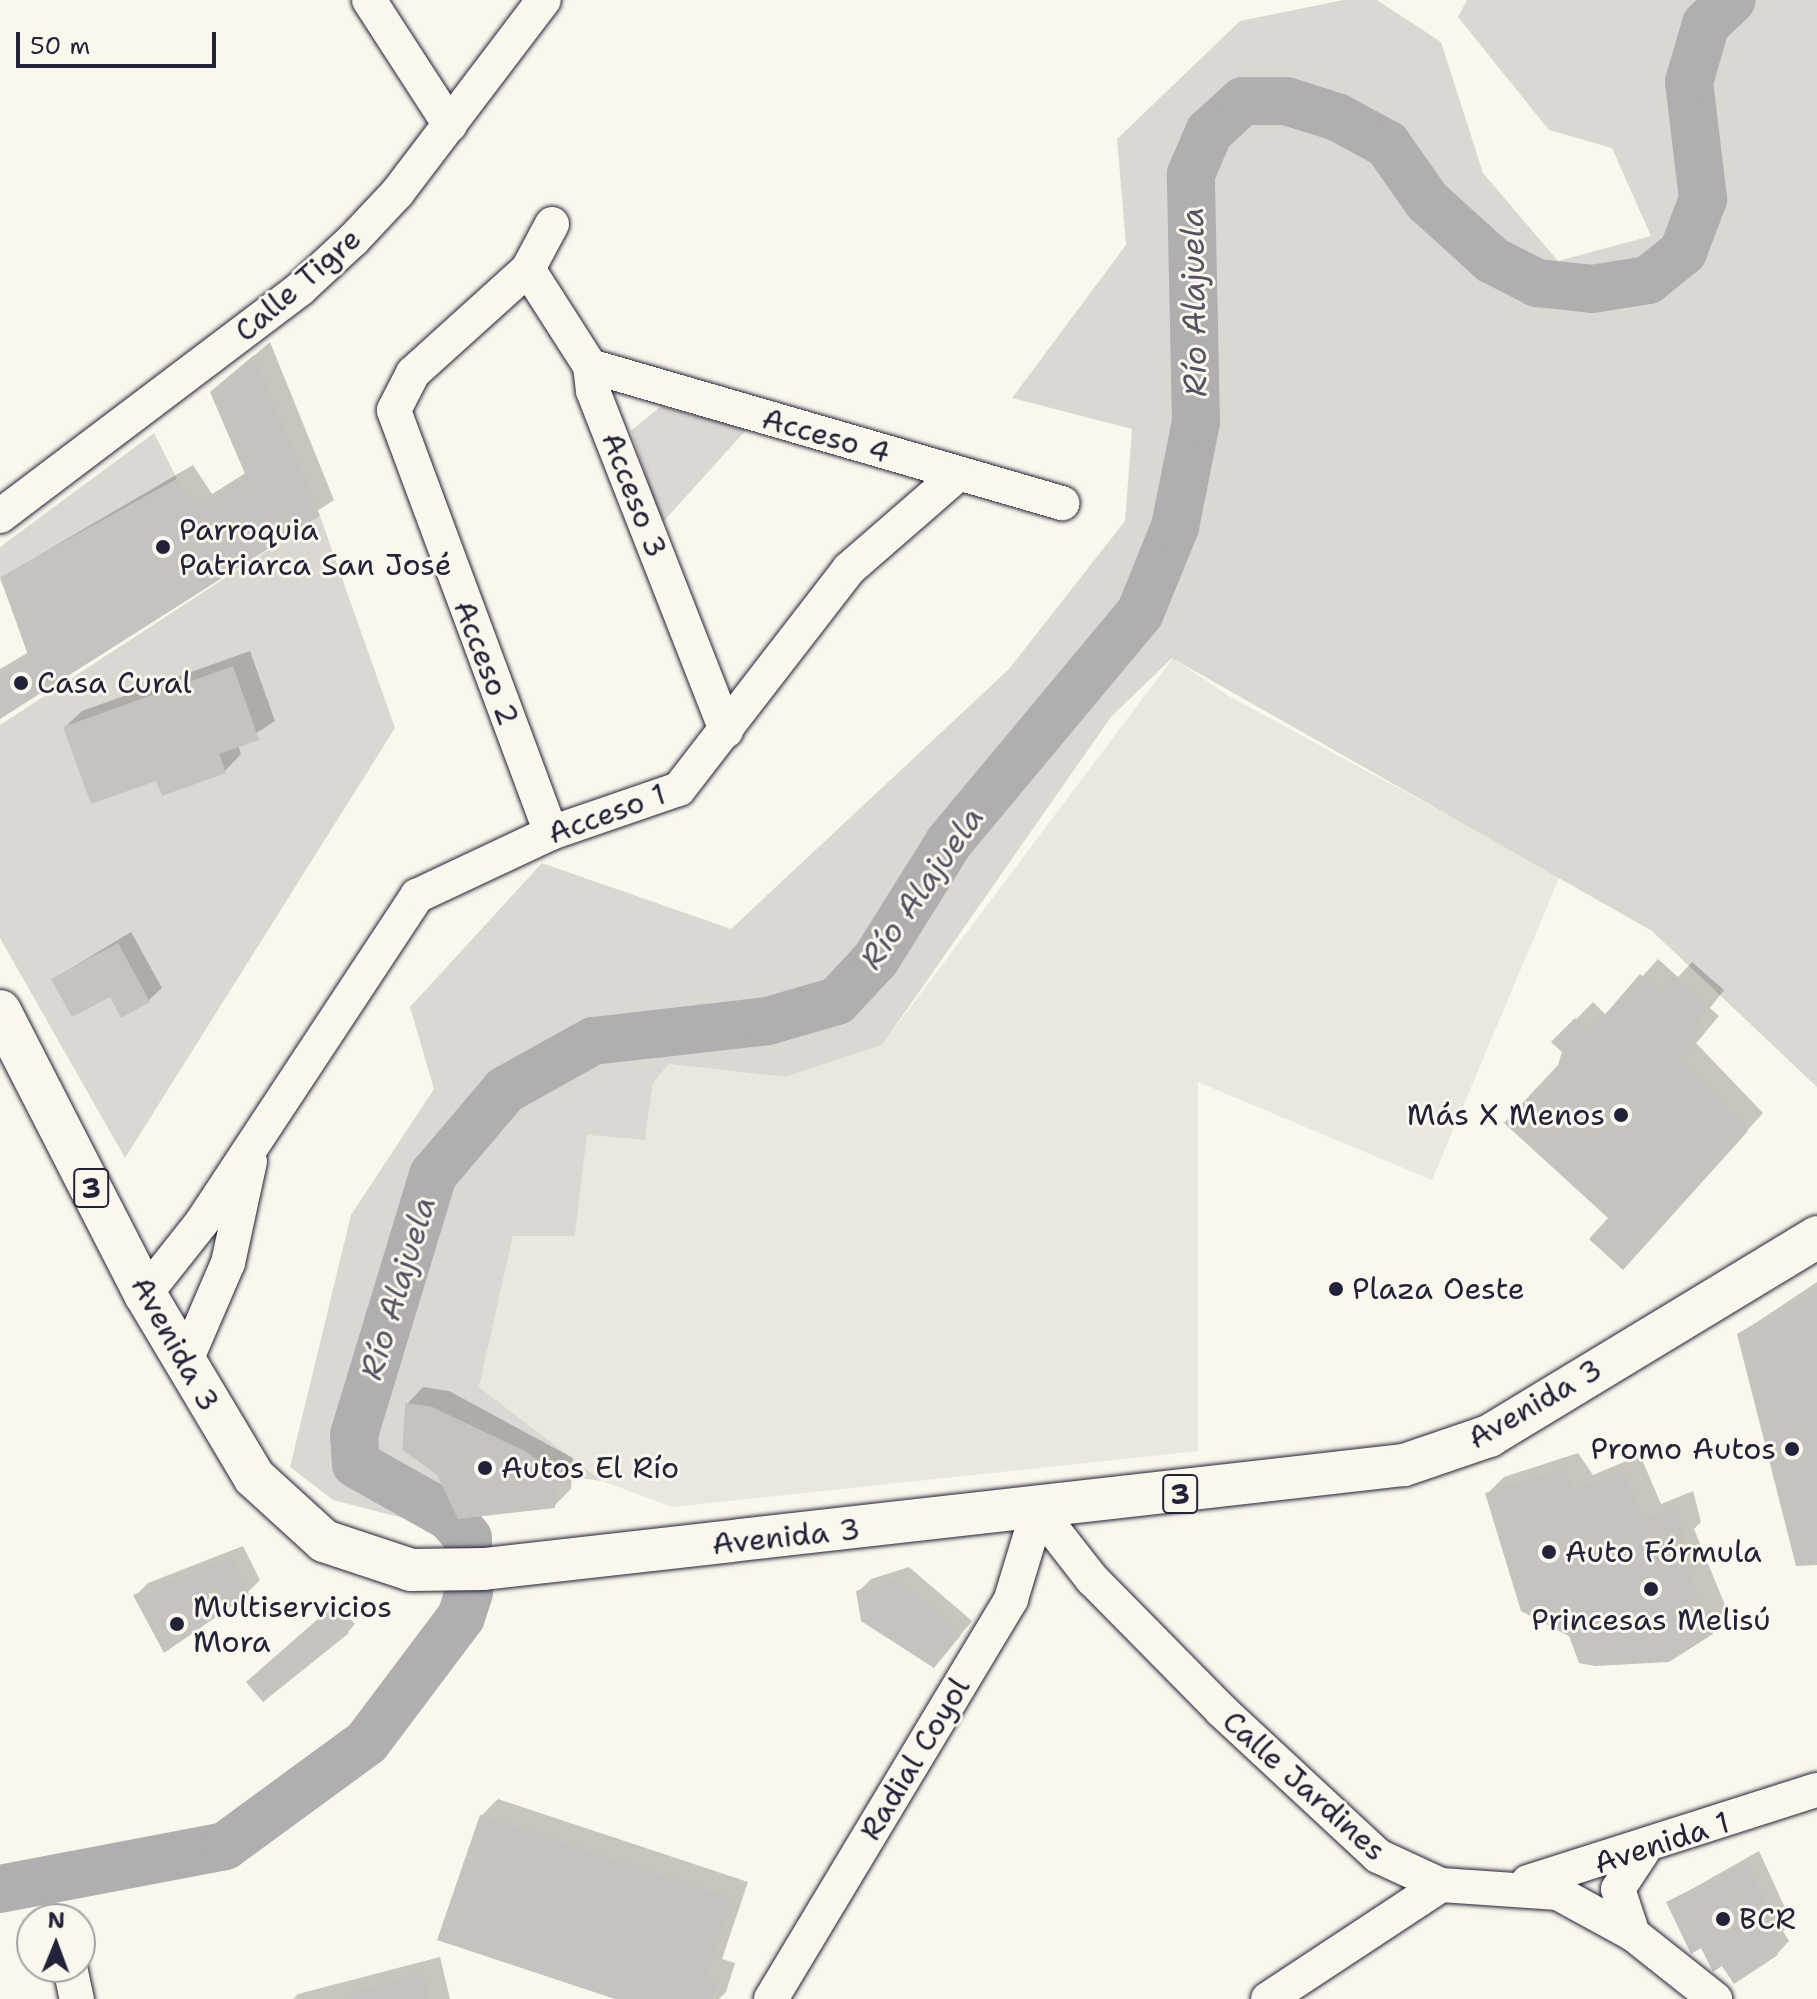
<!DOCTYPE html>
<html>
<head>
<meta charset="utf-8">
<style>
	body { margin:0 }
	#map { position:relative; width:1817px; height:1999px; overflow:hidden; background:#fbf7ec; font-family:"Shantell Sans",sans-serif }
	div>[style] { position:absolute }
	.built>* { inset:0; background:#ebe7df }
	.green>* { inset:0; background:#dbd8d3 }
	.shadow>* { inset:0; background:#0003 }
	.river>* { height:48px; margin:-24px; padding:0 24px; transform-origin:24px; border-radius:24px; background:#b1aeb0 }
	.building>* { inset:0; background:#c6c2c0 }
	.roads { filter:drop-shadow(0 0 2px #22223b) drop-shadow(0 0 2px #22223b) }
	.minor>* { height:34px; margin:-17px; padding:0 17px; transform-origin:17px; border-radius:17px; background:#fbf7ec }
	.major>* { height:42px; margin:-21px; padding:0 21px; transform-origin:21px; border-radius:21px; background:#fbf7ec }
	.dots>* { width:22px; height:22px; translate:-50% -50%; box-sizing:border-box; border:4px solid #fbf7ec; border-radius:50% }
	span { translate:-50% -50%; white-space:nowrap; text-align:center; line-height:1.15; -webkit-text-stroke:6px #fbf7ec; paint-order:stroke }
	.shield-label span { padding:2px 6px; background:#fbf7ec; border:2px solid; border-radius:6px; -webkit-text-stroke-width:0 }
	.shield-label { font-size:28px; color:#22223b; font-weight:700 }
	.street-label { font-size:30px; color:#22223b }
	.poi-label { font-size:30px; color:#22223b }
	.left { translate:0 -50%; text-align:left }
	.right { translate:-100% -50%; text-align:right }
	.water-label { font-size:32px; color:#545364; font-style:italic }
	.north { position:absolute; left:16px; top:1903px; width:80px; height:80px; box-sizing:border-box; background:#fbf7ec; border:2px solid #a4a2a5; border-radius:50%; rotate:1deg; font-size:22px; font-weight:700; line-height:32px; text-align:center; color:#22223b }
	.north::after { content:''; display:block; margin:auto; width:28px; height:36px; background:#22223b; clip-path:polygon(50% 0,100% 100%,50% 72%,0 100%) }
	.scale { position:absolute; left:16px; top:32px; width:200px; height:36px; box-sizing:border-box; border:4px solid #22223b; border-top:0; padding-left:10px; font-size:24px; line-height:28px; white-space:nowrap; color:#22223b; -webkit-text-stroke:6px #fbf7ec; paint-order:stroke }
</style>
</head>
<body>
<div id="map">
	<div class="built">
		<div style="clip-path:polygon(1173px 658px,1227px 695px,1560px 876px,1432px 1180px,1198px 1082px,1198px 1451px,672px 1507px,602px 1481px,479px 1387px,513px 1236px,575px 1236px,587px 1135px,645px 1140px,653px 1083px,669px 1064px,785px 1077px,882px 1045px)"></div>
	</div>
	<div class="green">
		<div style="clip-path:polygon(1343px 0,1377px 0,1441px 42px,1483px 173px,1558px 261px,1651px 236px,1612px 148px,1549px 130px,1458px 17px,1467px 0,1817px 0,1817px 1087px,1652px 931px,1172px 658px,1111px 717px,882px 1045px,785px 1077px,669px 1064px,653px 1083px,645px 1140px,587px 1135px,575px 1236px,513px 1236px,479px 1387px,602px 1481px,557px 1475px,432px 1407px,405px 1403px,402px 1450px,437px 1475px,480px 1538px,333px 1500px,290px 1467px,351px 1215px,434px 1089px,410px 1007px,542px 863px,731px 929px,1009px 669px,1125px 521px,1132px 429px,1012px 398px,1126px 245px,1117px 139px,1240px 21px)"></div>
		<div style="clip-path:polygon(661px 406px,746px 430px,662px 523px,631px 431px)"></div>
		<div style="clip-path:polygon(154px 433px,177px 479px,0 577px,0 547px)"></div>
		<div style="clip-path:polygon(320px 516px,395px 728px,125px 1158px,0 938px,0 725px)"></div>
	</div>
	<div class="shadow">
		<div style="clip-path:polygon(270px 342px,334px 500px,0 717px,0 669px,29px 652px,0 578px,193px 465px,212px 494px,247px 472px,228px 378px)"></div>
		<div style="clip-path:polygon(250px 651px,275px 721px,238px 745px,241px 754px,225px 771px,157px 778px,65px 727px,82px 711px)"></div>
		<div style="clip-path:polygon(131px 932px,162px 988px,149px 1000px,121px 1016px,110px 995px,53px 979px)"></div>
		<div style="clip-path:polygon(1658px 959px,1678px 977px,1692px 962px,1724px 990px,1710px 1008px,1719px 1016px,1696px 1043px,1763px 1113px,1639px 1251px,1611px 1218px,1560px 1066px,1564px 1051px,1554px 1042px,1593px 1002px,1607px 1016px)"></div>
		<div style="clip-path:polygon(1817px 1282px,1817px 1563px,1739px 1334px)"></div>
		<div style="clip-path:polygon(423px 1387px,449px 1391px,573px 1458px,571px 1489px,554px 1506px,407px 1404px)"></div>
		<div style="clip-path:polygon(1578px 1453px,1593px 1475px,1640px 1455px,1661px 1504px,1693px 1491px,1701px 1522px,1694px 1529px,1729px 1615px,1712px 1632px,1571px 1635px,1487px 1494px,1504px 1477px)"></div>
		<div style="clip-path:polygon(243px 1546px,260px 1580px,248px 1592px,136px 1595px,148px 1583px)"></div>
		<div style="clip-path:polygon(909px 1567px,972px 1621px,934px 1666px,858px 1592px,871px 1579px)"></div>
		<div style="clip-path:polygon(336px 1604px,355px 1624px,348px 1632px,257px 1674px)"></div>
		<div style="clip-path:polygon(498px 1799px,748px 1882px,722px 1959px,735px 1963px,726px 1992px,719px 1999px,621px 1999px,481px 1816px)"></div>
		<div style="clip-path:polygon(1759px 1851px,1792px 1923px,1783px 1931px,1789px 1941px,1777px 1954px,1723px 1963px,1669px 1902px)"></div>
		<div style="clip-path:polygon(440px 1957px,450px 1999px,293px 1999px,298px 1994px)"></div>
	</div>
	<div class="river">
		<div style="left:0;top:1889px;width:229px;rotate:-10.8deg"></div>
		<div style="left:225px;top:1846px;width:176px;rotate:-36.2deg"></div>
		<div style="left:367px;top:1742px;width:156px;rotate:-53.1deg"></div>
		<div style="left:461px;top:1617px;width:26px;rotate:-72deg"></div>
		<div style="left:469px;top:1592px;width:54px;rotate:-91.1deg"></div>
		<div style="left:468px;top:1538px;width:28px;rotate:-131deg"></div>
		<div style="left:450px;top:1517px;width:108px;rotate:-150.6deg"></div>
		<div style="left:356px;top:1464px;width:29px;rotate:-94deg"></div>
		<div style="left:354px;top:1435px;width:272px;rotate:-73.1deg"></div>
		<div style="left:433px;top:1175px;width:111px;rotate:-49.7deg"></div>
		<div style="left:505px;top:1090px;width:101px;rotate:-29.1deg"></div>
		<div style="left:593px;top:1041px;width:176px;rotate:-6.5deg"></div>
		<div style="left:768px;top:1021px;width:72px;rotate:-16.2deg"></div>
		<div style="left:837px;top:1001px;width:57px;rotate:-47.1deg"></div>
		<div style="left:876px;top:959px;width:138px;rotate:-58deg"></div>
		<div style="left:949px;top:842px;width:298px;rotate:-50.2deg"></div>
		<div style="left:1140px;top:613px;width:93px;rotate:-67.9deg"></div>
		<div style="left:1175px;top:527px;width:107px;rotate:-78.7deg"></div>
		<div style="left:1196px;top:422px;width:248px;rotate:-91.2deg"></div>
		<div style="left:1191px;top:174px;width:46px;rotate:-66.8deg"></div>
		<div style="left:1209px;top:132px;width:46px;rotate:-42.4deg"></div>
		<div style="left:1243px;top:101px;width:43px"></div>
		<div style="left:1286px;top:101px;width:53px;rotate:17.4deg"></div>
		<div style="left:1337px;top:117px;width:57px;rotate:28.4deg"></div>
		<div style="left:1387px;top:144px;width:70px;rotate:54.9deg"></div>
		<div style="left:1427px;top:201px;width:88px;rotate:42.2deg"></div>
		<div style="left:1492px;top:260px;width:51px;rotate:27.1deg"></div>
		<div style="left:1537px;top:283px;width:55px;rotate:6.2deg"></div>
		<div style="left:1592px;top:289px;width:57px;rotate:-9.1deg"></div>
		<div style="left:1648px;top:280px;width:45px;rotate:-38.7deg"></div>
		<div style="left:1683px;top:252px;width:57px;rotate:-69.3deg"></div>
		<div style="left:1703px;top:199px;width:118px;rotate:-96.8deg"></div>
		<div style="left:1689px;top:82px;width:60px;rotate:-73.7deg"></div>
		<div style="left:1706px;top:24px;width:35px;rotate:-43deg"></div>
	</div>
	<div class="building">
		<div style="clip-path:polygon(254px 355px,320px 516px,0 719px,0 675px,28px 655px,0 577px,177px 479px,196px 508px,246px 476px,210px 392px)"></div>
		<div style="clip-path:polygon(233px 666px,259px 740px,219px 754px,226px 773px,162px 796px,156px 781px,91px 804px,63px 727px)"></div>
		<div style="clip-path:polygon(118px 943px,150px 1002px,121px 1018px,110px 997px,72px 1017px,51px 979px)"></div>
		<div style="clip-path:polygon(1640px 974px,1661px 994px,1674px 978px,1709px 1008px,1695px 1026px,1704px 1034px,1680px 1061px,1748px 1131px,1623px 1270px,1589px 1239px,1608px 1218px,1504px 1123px,1558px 1065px,1562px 1052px,1551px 1042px,1575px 1018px,1590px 1032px)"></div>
		<div style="clip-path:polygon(1817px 1287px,1817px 1565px,1796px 1566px,1737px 1334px)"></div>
		<div style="clip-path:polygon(405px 1403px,432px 1407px,525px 1451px,557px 1475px,555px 1508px,458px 1519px,437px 1475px,402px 1450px)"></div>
		<div style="clip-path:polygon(1561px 1469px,1575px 1490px,1623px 1470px,1644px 1520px,1676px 1506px,1685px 1541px,1677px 1544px,1713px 1634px,1669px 1662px,1595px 1666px,1579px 1663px,1569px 1636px,1521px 1611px,1485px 1493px)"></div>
		<div style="clip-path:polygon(231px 1557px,249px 1594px,164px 1653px,133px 1595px)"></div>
		<div style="clip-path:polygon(896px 1578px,961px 1635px,934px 1668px,861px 1621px,856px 1591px)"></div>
		<div style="clip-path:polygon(327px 1611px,349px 1633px,263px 1702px,246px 1682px)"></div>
		<div style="clip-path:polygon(480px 1815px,732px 1899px,706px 1976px,719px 1980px,713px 1999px,615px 1999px,437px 1940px)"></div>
		<div style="clip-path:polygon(1747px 1862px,1780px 1937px,1771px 1944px,1778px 1955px,1734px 1984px,1722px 1966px,1713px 1972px,1701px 1948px,1691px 1954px,1666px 1902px)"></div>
		<div style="clip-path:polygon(423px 1973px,430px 1999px,352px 1999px,351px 1992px)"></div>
	</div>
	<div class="roads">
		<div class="minor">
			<div style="left:369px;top:0;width:149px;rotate:57.1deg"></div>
			<div style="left:528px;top:269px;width:115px;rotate:57.4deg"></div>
			<div style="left:590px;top:366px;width:25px;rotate:83deg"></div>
			<div style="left:593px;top:391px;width:365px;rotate:68.6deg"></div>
			<div style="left:590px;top:366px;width:492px;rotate:16.2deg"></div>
			<div style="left:0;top:516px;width:376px;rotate:-37.1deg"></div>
			<div style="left:300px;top:289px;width:72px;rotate:-42.8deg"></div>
			<div style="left:353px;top:240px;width:66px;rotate:-46.8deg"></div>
			<div style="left:398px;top:192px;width:241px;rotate:-52.8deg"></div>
			<div style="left:551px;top:833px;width:451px;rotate:-110.4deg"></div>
			<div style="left:394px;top:410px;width:42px;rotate:-62.8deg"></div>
			<div style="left:413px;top:373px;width:155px;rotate:-42.1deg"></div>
			<div style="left:528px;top:269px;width:51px;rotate:-61.9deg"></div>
			<div style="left:145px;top:1294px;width:92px;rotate:-51.6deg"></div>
			<div style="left:202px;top:1222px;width:391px;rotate:-56.6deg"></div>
			<div style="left:417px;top:896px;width:148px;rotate:-25.2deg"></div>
			<div style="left:551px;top:833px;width:135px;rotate:-19deg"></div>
			<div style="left:679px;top:789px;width:278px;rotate:-52.3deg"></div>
			<div style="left:849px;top:569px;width:143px;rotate:-41deg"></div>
			<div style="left:184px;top:1365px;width:111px;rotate:-66.7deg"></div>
			<div style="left:228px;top:1263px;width:104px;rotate:-77.8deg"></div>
			<div style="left:1038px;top:1510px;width:88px;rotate:52deg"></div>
			<div style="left:1092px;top:1579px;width:184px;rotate:45.4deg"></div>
			<div style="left:1221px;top:1710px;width:214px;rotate:42.9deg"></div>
			<div style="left:1378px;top:1856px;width:69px;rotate:24.7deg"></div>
			<div style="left:1441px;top:1885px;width:117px;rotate:3.9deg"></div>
			<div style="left:1558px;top:1893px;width:85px;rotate:28.7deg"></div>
			<div style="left:1633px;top:1934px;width:105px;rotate:38.4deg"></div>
			<div style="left:1528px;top:1882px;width:303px;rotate:-17.7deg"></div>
			<div style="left:1633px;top:1934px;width:47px;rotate:-108.4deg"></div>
			<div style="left:1618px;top:1889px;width:45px;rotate:-56.7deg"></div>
			<div style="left:70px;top:1967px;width:33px;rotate:78deg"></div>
			<div style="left:771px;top:1999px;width:466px;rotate:-59deg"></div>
			<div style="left:1011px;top:1599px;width:93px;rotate:-73.1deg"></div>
			<div style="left:1268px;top:1999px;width:207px;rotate:-33.4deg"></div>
		</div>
		<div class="major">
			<div style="left:0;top:1011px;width:318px;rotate:62.9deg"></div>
			<div style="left:145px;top:1294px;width:213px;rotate:59.2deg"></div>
			<div style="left:254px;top:1477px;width:95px;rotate:42.4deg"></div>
			<div style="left:324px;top:1541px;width:92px;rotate:18.4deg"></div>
			<div style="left:411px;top:1570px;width:73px;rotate:-0.8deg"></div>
			<div style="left:484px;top:1569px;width:926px;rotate:-6.45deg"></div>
			<div style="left:1404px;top:1465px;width:90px;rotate:-18.8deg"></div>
			<div style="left:1489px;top:1436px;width:384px;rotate:-31.2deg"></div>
		</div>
	</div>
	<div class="dots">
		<div style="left:163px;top:547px;background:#22223b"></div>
		<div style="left:21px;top:683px;background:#22223b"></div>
		<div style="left:1621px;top:1115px;background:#22223b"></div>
		<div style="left:1336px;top:1289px;background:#22223b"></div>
		<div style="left:1792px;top:1449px;background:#22223b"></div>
		<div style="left:485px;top:1468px;background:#22223b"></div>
		<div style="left:1549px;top:1552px;background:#22223b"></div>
		<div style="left:1651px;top:1589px;background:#22223b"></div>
		<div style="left:177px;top:1624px;background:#22223b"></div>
		<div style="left:1723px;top:1919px;background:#22223b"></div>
	</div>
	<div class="shield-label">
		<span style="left:91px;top:1188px">3</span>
		<span style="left:1180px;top:1494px">3</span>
	</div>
	<div class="street-label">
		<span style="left:298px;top:285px;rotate:-41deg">Calle Tigre</span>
		<span style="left:826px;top:436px;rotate:16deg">Acceso 4</span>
		<span style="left:634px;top:495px;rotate:69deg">Acceso 3</span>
		<span style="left:486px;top:663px;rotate:69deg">Acceso 2</span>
		<span style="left:607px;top:814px;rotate:-20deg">Acceso 1</span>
		<span style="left:175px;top:1344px;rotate:61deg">Avenida 3</span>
		<span style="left:1535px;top:1404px;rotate:-30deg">Avenida 3</span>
		<span style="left:786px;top:1537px;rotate:-6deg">Avenida 3</span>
		<span style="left:915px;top:1759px;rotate:-59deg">Radial Coyol</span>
		<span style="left:1304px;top:1786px;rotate:42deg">Calle Jardines</span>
		<span style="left:1662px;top:1843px;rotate:-18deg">Avenida 1</span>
	</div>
	<div class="poi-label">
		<span class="left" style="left:179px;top:547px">Parroquia<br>Patriarca San José</span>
		<span class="left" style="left:37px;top:683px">Casa Cural</span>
		<span class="right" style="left:1605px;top:1115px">Más X Menos</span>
		<span class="left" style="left:1352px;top:1289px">Plaza Oeste</span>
		<span class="right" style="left:1776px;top:1449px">Promo Autos</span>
		<span class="left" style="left:501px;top:1468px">Autos El Río</span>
		<span class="left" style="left:1565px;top:1552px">Auto Fórmula</span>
		<span class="left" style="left:193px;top:1624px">Multiservicios<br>Mora</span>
		<span style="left:1651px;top:1620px">Princesas Melisú</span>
		<span class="left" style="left:1739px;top:1919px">BCR</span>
	</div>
	<div class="water-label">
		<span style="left:1194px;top:302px;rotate:-91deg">Río Alajuela</span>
		<span style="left:922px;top:888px;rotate:-55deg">Río Alajuela</span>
		<span style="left:398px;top:1288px;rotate:-73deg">Río Alajuela</span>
	</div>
	<div class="north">N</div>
	<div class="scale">50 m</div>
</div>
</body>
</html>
